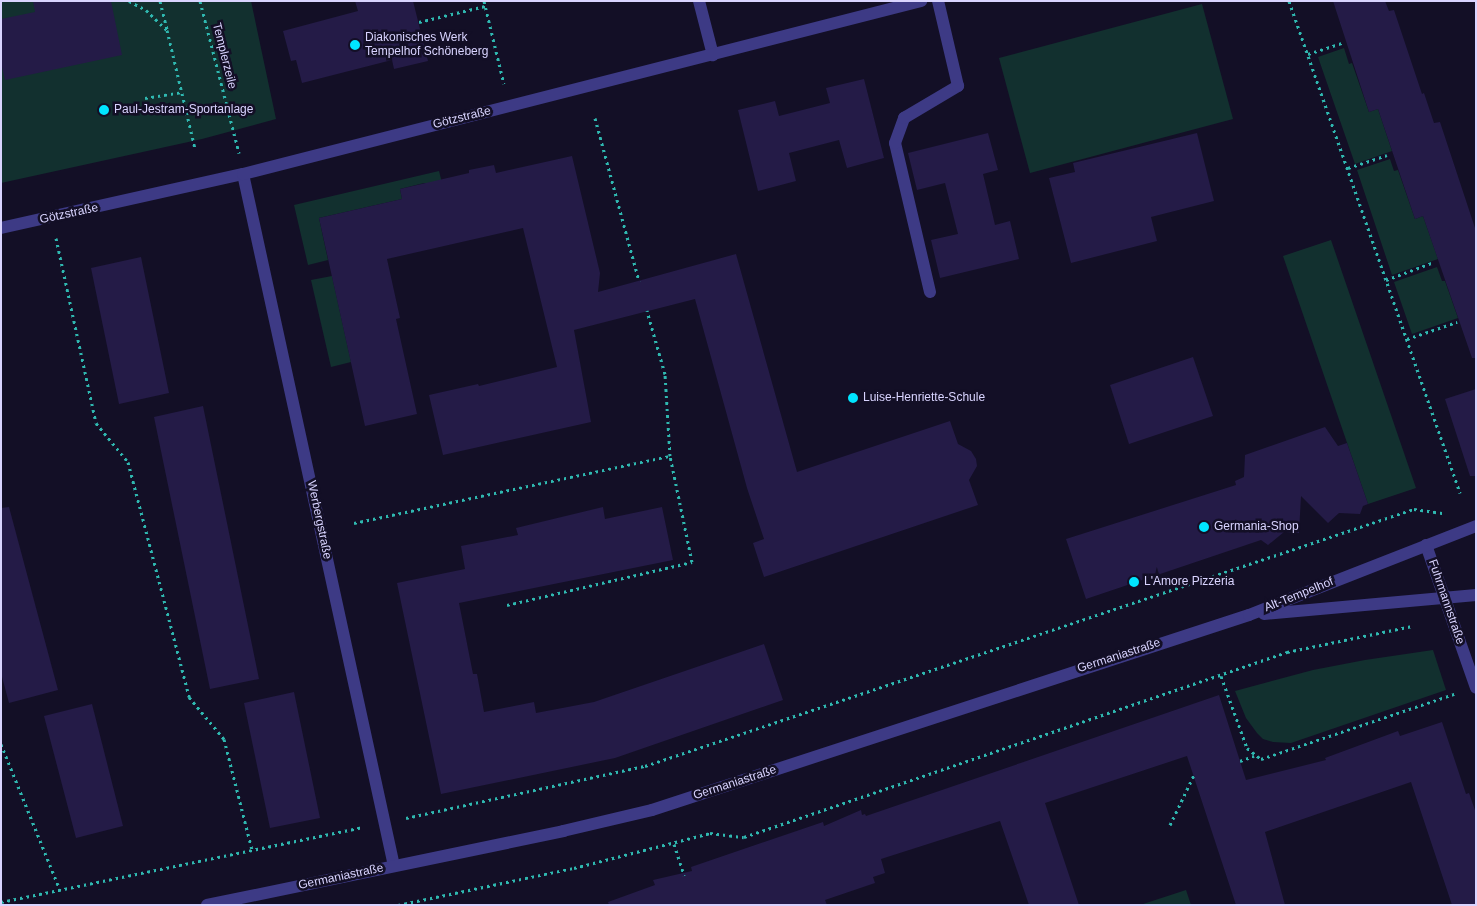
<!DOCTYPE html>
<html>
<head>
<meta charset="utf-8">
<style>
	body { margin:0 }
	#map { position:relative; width:1477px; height:906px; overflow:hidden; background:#130f26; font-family:Helvetica,sans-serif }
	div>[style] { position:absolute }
	.green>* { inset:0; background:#12302f }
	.building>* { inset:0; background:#241b47 }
	.path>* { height:3px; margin-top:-1.5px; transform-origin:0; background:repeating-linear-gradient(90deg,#2fb8b0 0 2.5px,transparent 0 6.5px) }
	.service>* { height:12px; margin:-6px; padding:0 6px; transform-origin:6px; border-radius:6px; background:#3d3a85 }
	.minor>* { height:12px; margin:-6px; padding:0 6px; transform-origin:6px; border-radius:6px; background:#3d3a85 }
	.tertiary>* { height:12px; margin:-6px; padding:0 6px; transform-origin:6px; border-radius:6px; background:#3d3a85 }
	.dots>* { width:14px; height:14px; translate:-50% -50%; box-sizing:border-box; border:2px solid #130f26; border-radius:50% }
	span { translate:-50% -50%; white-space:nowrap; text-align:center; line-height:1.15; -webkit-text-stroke:5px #130f26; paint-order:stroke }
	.poi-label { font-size:12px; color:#d9d4ff }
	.left { translate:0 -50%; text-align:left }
	.street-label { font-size:12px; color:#d9d4ff }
	.frame { position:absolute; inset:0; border:2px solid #d9d4ff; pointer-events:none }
</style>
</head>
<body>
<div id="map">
	<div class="green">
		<div style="clip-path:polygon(1px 1px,251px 1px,276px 119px,202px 139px,1px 183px)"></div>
		<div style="clip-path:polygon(1202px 4px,1233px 119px,1030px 173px,999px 58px)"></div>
		<div style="clip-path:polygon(1344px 48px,1349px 64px,1352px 63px,1369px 112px,1378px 109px,1392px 151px,1355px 164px,1318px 57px)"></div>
		<div style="clip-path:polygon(1390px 159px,1394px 171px,1398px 170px,1415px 219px,1423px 216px,1438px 259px,1392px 275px,1357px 170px)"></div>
		<div style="clip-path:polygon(439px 171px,443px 187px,424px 183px,400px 189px,402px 199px,319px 218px,328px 260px,308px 265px,294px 205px)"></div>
		<div style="clip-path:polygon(1331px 240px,1416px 488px,1368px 504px,1283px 256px)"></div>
		<div style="clip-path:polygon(1437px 267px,1442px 281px,1445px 281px,1458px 318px,1412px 334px,1394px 282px)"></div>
		<div style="clip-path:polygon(332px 276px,351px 362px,331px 367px,311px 280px)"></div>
		<div style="clip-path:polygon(1433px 650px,1446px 690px,1291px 743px,1273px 742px,1263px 739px,1257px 733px,1246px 718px,1235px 691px,1313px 670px,1365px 660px)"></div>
		<div style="clip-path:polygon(1186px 890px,1191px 905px,1140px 905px)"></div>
	</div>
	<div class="building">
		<div style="clip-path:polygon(33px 1px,111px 1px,122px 55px,5px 80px,1px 63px,1px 19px,35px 12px)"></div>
		<div style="clip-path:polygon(355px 1px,413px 1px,428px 61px,394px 69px,392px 60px,302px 83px,296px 60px,291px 61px,283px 31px,358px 11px)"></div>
		<div style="clip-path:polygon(1333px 1px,1385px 1px,1389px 11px,1394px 10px,1422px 94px,1424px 93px,1434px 123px,1440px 122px,1476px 231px,1476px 358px,1472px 358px,1423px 216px,1415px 219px,1378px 109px,1369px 112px)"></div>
		<div style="clip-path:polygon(864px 79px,884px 158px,847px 168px,839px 140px,789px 153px,796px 181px,758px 191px,738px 110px,775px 101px,779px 116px,830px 103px,826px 88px)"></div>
		<div style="clip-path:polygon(988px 133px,998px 170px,983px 174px,995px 225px,1010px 221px,1019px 259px,940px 278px,931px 240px,958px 234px,945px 183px,917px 190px,908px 153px)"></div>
		<div style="clip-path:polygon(1197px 133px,1214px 201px,1151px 217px,1157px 241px,1071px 263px,1049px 178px,1075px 172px,1073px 163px)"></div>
		<div style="clip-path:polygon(572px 156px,600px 273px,598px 292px,736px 254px,797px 472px,950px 421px,958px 444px,971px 451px,976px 459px,977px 466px,969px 480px,978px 505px,764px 577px,753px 543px,764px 539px,747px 488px,695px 299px,574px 330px,591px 422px,443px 455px,429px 395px,478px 384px,479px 386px,557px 367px,523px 228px,387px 259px,400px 318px,396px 319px,417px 414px,365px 426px,319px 218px,402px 199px,400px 189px,469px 173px,469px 170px,494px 165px,496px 173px)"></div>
		<div style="clip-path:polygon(141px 257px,169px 393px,119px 404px,91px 268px)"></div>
		<div style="clip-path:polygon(1193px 357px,1213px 416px,1129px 444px,1110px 385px)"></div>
		<div style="clip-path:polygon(1476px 389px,1476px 476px,1470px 476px,1445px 399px)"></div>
		<div style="clip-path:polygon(203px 406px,259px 679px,210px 689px,154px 417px)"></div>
		<div style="clip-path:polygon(1325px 427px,1338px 446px,1347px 443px,1368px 504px,1363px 506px,1360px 514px,1339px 513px,1328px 523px,1301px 496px,1299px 533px,1284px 532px,1268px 545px,1261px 540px,1086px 599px,1066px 539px,1236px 485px,1235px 481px,1244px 477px,1245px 455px)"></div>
		<div style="clip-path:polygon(9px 507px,58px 690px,9px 703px,1px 673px,1px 508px)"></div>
		<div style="clip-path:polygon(603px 507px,605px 519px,662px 507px,673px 560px,459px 603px,473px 674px,477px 674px,484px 712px,534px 702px,536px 713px,594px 702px,764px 644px,783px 700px,615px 758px,441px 794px,397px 583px,465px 569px,461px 546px,518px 535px,516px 528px)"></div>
		<div style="clip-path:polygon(294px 692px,320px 818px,270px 828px,244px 703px)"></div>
		<div style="clip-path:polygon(1219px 695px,1246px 780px,1326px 760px,1325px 758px,1398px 731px,1400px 736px,1442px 722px,1466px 794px,1469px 793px,1476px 813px,1476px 905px,1452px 905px,1411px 782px,1265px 832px,1285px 905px,1236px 905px,1187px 756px,1045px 803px,1079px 905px,1029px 905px,1000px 821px,881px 859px,885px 873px,873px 877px,875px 883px,825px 900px,827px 905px,609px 905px,608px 902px,655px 885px,653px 880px,692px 871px,691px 867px,823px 822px,824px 826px,861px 810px,862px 815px,865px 814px,866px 816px)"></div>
		<div style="clip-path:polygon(92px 704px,123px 826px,76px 838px,44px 716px)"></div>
	</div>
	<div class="path">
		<div style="left:129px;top:1px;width:19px;rotate:28deg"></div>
		<div style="left:146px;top:10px;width:29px;rotate:44deg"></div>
		<div style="left:167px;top:30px;width:121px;rotate:76.7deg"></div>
		<div style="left:160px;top:1px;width:29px;rotate:76deg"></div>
		<div style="left:200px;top:1px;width:157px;rotate:75.6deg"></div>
		<div style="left:484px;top:1px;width:85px;rotate:76.5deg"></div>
		<div style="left:1289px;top:1px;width:521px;rotate:70.83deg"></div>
		<div style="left:419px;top:22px;width:68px;rotate:-13.6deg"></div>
		<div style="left:1308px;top:54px;width:36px;rotate:-18deg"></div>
		<div style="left:145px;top:98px;width:36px;rotate:-9deg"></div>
		<div style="left:595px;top:118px;width:169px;rotate:74.9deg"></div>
		<div style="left:1348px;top:168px;width:41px;rotate:-18.4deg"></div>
		<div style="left:56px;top:238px;width:189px;rotate:77.8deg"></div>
		<div style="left:96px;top:423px;width:50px;rotate:50.6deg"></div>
		<div style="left:128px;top:462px;width:243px;rotate:75.4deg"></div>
		<div style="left:189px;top:697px;width:55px;rotate:50.2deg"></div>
		<div style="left:224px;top:739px;width:114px;rotate:75.8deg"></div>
		<div style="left:1386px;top:280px;width:51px;rotate:-20.6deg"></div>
		<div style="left:1407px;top:339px;width:53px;rotate:-18.8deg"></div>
		<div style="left:354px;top:523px;width:323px;rotate:-12deg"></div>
		<div style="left:670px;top:456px;width:82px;rotate:-93.5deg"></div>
		<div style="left:665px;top:374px;width:66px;rotate:-105.9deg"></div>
		<div style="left:507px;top:605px;width:190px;rotate:-13.1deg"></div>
		<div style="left:692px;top:562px;width:108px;rotate:-101.7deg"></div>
		<div style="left:1221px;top:676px;width:77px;rotate:70.1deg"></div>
		<div style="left:1247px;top:748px;width:18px;rotate:38deg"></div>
		<div style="left:1261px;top:759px;width:204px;rotate:-18.6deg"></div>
		<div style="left:1px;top:744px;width:157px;rotate:68deg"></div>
		<div style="left:1240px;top:761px;width:15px;rotate:-20deg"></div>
		<div style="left:406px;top:818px;width:245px;rotate:-12.3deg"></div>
		<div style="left:645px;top:766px;width:811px;rotate:-18.48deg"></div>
		<div style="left:1414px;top:509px;width:30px;rotate:8deg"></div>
		<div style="left:1170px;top:825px;width:55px;rotate:-64.4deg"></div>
		<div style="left:674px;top:844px;width:33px;rotate:72deg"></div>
		<div style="left:1px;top:902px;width:370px;rotate:-11.7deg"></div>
		<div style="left:398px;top:905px;width:180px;rotate:-11.9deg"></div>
		<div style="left:574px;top:868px;width:140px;rotate:-14.4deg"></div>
		<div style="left:710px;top:833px;width:34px;rotate:7deg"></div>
		<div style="left:744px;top:837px;width:574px;rotate:-18.81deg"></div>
		<div style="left:1287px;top:652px;width:129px;rotate:-11.7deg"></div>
	</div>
	<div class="service">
		<div style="left:699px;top:1px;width:56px;rotate:75.5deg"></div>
		<div style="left:930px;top:292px;width:153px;rotate:-103.2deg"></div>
		<div style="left:895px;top:143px;width:27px;rotate:-70deg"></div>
		<div style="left:904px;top:118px;width:63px;rotate:-30.7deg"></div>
		<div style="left:958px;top:86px;width:87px;rotate:-103.2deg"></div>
	</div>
	<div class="minor">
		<div style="left:243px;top:174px;width:708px;rotate:77.69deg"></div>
		<div style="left:1px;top:228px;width:248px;rotate:-12.6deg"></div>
		<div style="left:243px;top:174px;width:700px;rotate:-14.31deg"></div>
		<div style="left:1426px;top:545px;width:151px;rotate:70.7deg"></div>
	</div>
	<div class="tertiary">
		<div style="left:1264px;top:614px;width:213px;rotate:-5.1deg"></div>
		<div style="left:207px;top:905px;width:364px;rotate:-11.7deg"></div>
		<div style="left:563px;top:831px;width:91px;rotate:-13.3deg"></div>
		<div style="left:652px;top:810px;width:628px;rotate:-18.09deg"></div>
		<div style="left:1249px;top:615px;width:244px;rotate:-21.4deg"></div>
	</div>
	<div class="dots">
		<div style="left:355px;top:45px;background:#00e5ff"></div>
		<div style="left:104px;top:110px;background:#00e5ff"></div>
		<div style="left:853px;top:398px;background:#00e5ff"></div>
		<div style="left:1204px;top:527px;background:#00e5ff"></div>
		<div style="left:1134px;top:582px;background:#00e5ff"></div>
	</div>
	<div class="poi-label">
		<span class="left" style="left:365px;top:45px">Diakonisches Werk<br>Tempelhof Schöneberg</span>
		<span class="left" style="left:114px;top:110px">Paul-Jestram-Sportanlage</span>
		<span class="left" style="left:863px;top:398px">Luise-Henriette-Schule</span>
		<span class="left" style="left:1214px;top:527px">Germania-Shop</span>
		<span class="left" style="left:1144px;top:582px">L'Amore Pizzeria</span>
	</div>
	<div class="street-label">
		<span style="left:224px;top:56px;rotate:76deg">Templerzeile</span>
		<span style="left:462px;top:118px;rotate:-14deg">Götzstraße</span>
		<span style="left:69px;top:214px;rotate:-12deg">Götzstraße</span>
		<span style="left:319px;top:520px;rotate:78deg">Werbergstraße</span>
		<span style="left:1299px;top:595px;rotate:-22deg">Alt-Tempelhof</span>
		<span style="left:1446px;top:602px;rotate:71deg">Fuhrmannstraße</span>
		<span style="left:1119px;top:656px;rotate:-18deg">Germaniastraße</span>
		<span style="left:735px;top:783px;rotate:-18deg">Germaniastraße</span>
		<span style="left:341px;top:877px;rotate:-12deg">Germaniastraße</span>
	</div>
	<div class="frame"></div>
</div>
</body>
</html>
